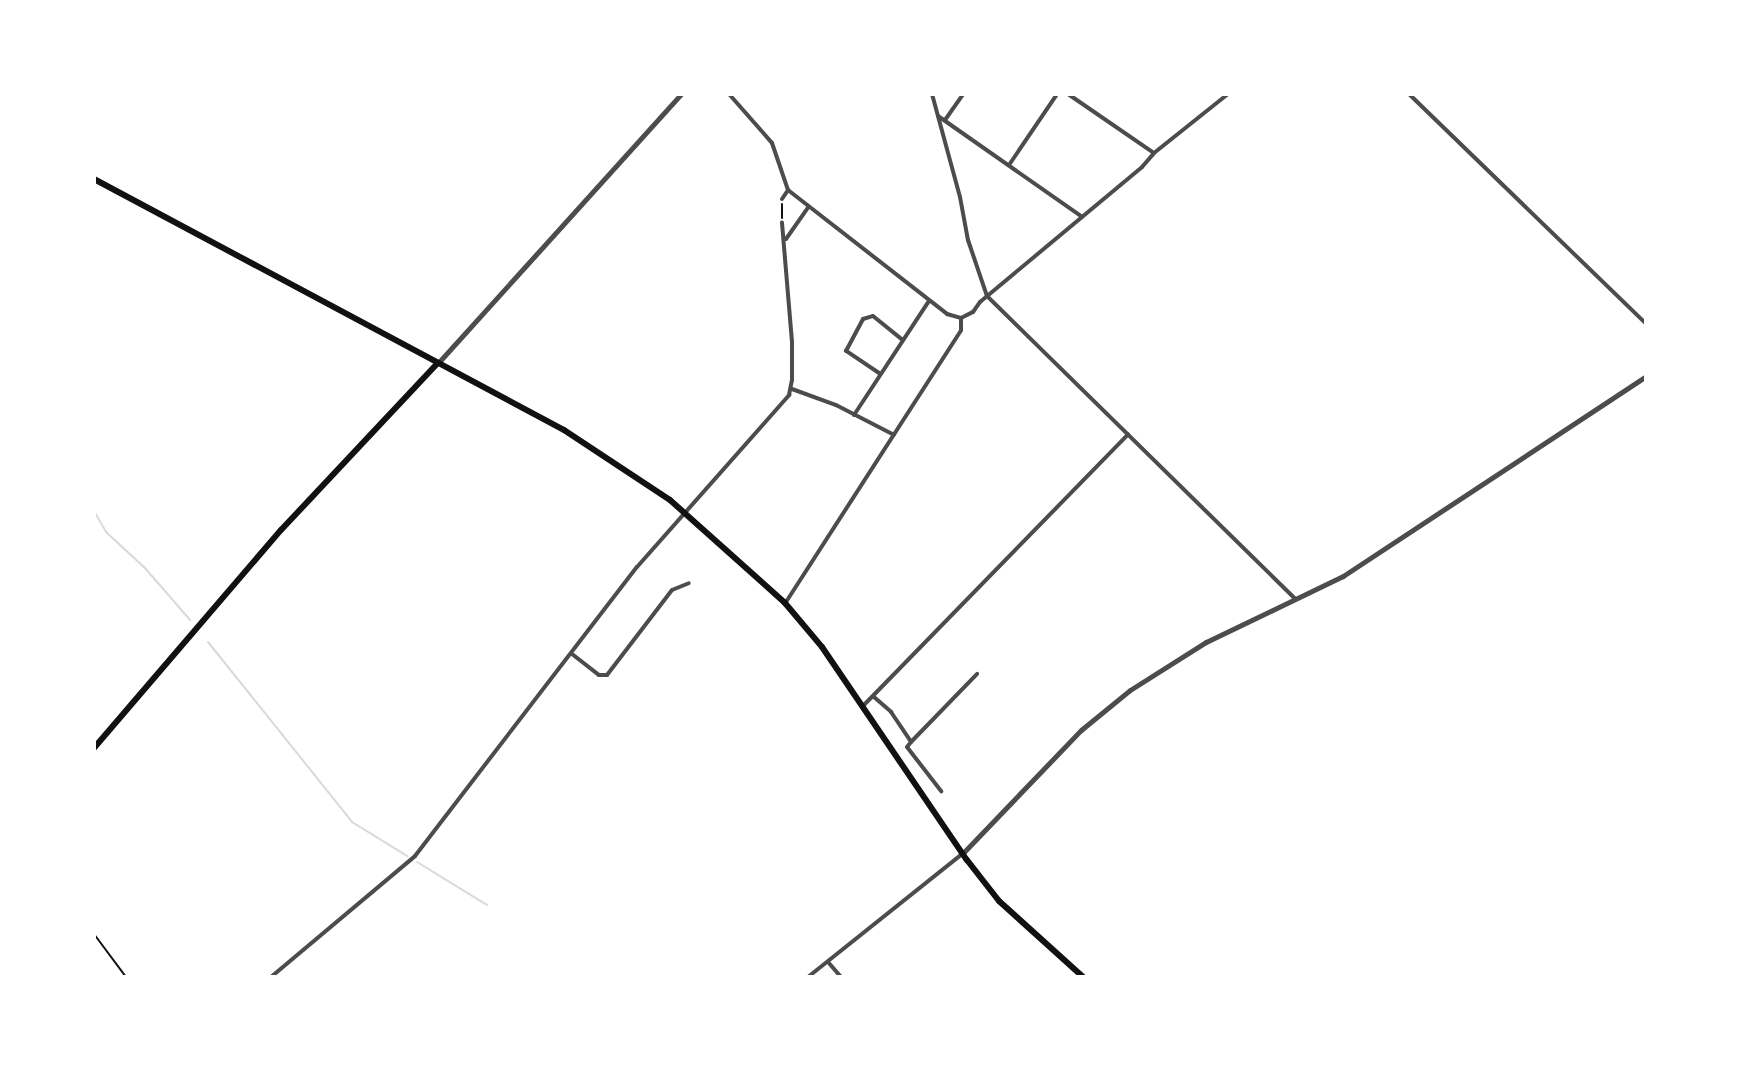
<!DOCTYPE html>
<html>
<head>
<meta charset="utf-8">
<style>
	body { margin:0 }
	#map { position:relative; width:1740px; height:1071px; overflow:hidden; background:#fff; font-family:"IBM Plex Sans",sans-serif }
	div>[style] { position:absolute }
	.stream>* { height:2px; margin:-1px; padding:0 1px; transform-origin:1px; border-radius:1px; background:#d9d9d9 }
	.path>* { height:2px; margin:-1px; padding:0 1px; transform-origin:1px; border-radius:1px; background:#111 }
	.minor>* { height:4px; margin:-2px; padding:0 2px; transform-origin:2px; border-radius:2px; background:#4c4c4c }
	.tertiary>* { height:5px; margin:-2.5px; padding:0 2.5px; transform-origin:2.5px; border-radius:2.5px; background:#4c4c4c }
	.secondary>* { height:6px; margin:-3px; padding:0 3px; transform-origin:3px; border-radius:3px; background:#111 }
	span { translate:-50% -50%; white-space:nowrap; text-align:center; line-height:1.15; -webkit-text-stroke:8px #fff; paint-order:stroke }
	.frame { position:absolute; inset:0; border:96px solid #fff; pointer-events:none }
</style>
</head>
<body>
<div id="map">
	<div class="stream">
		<div style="left:94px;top:511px;width:24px;rotate:60deg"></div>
		<div style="left:106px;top:532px;width:53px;rotate:42.7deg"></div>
		<div style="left:145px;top:568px;width:69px;rotate:49.1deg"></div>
		<div style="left:208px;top:642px;width:231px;rotate:51.3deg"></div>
		<div style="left:352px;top:822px;width:65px;rotate:31.7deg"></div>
		<div style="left:417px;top:862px;width:82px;rotate:31.6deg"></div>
	</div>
	<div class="path">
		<div style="left:782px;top:204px;width:14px;rotate:90deg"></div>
		<div style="left:94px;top:934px;width:54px;rotate:53.3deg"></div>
	</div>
	<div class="minor">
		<div style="left:729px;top:94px;width:65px;rotate:48.7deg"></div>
		<div style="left:772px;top:143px;width:50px;rotate:71.2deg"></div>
		<div style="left:932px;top:94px;width:107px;rotate:74.8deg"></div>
		<div style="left:960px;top:197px;width:44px;rotate:79.5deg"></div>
		<div style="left:968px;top:240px;width:59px;rotate:71.3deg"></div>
		<div style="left:987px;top:296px;width:432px;rotate:44.5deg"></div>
		<div style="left:1068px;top:94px;width:104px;rotate:34.5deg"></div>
		<div style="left:1409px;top:94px;width:330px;rotate:44.1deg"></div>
		<div style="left:938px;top:116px;width:176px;rotate:35deg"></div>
		<div style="left:945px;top:120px;width:32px;rotate:-55deg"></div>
		<div style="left:1009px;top:165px;width:86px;rotate:-55.9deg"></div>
		<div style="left:788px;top:190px;width:202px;rotate:37.9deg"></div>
		<div style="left:947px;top:314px;width:15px;rotate:16deg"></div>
		<div style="left:782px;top:199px;width:11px;rotate:-56deg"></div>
		<div style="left:786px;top:239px;width:38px;rotate:-55deg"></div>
		<div style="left:879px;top:373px;width:40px;rotate:-146deg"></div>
		<div style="left:846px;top:351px;width:36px;rotate:-62deg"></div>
		<div style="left:863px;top:319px;width:10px;rotate:-17deg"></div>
		<div style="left:873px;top:316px;width:38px;rotate:39deg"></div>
		<div style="left:792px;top:389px;width:47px;rotate:20deg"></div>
		<div style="left:836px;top:405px;width:65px;rotate:27.3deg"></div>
		<div style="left:854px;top:415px;width:136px;rotate:-56.7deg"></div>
		<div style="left:786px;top:602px;width:323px;rotate:-57.2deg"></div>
		<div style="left:961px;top:330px;width:12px;rotate:-90deg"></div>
		<div style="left:961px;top:318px;width:13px;rotate:-27deg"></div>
		<div style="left:973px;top:312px;width:12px;rotate:-55deg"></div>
		<div style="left:980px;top:302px;width:211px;rotate:-39.8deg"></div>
		<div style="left:1142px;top:167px;width:18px;rotate:-49deg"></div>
		<div style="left:1154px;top:153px;width:95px;rotate:-38.6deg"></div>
		<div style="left:572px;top:654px;width:34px;rotate:38deg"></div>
		<div style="left:599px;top:675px;width:8px"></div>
		<div style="left:607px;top:675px;width:107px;rotate:-52.6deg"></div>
		<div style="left:672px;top:590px;width:18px;rotate:-22deg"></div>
		<div style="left:874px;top:697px;width:23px;rotate:41deg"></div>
		<div style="left:891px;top:712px;width:36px;rotate:56deg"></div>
		<div style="left:911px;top:742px;width:6px;rotate:129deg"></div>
		<div style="left:907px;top:747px;width:56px;rotate:52.3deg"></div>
		<div style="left:862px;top:707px;width:381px;rotate:-45.7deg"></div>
		<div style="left:911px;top:742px;width:95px;rotate:-45.9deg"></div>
		<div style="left:828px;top:962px;width:20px;rotate:49deg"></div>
		<div style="left:271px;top:977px;width:188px;rotate:-40deg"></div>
		<div style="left:415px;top:856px;width:364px;rotate:-52.5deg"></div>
		<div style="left:637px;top:567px;width:230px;rotate:-48.5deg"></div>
		<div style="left:789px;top:395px;width:15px;rotate:-79deg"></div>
		<div style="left:792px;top:380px;width:38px;rotate:-90deg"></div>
		<div style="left:792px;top:342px;width:120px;rotate:-94.8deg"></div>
		<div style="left:808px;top:977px;width:197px;rotate:-38.6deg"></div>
	</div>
	<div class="tertiary">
		<div style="left:438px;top:363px;width:363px;rotate:-47.9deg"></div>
		<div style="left:962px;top:854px;width:172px;rotate:-46.2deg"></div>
		<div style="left:1081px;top:730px;width:63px;rotate:-39.2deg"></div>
		<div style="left:1130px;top:690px;width:90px;rotate:-32.3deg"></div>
		<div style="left:1206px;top:642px;width:152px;rotate:-25.7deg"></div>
		<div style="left:1343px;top:576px;width:363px;rotate:-33.4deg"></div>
	</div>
	<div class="secondary">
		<div style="left:94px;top:179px;width:533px;rotate:28.1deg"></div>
		<div style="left:564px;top:430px;width:127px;rotate:33.4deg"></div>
		<div style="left:670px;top:500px;width:154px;rotate:41.8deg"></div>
		<div style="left:785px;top:603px;width:57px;rotate:49.9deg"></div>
		<div style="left:822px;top:647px;width:258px;rotate:55.8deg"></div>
		<div style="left:967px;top:860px;width:52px;rotate:52deg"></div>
		<div style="left:999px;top:901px;width:113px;rotate:42.1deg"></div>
		<div style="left:94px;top:748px;width:287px;rotate:-49.4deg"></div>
		<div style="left:281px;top:530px;width:229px;rotate:-46.8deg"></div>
	</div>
	<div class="frame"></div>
</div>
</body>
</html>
